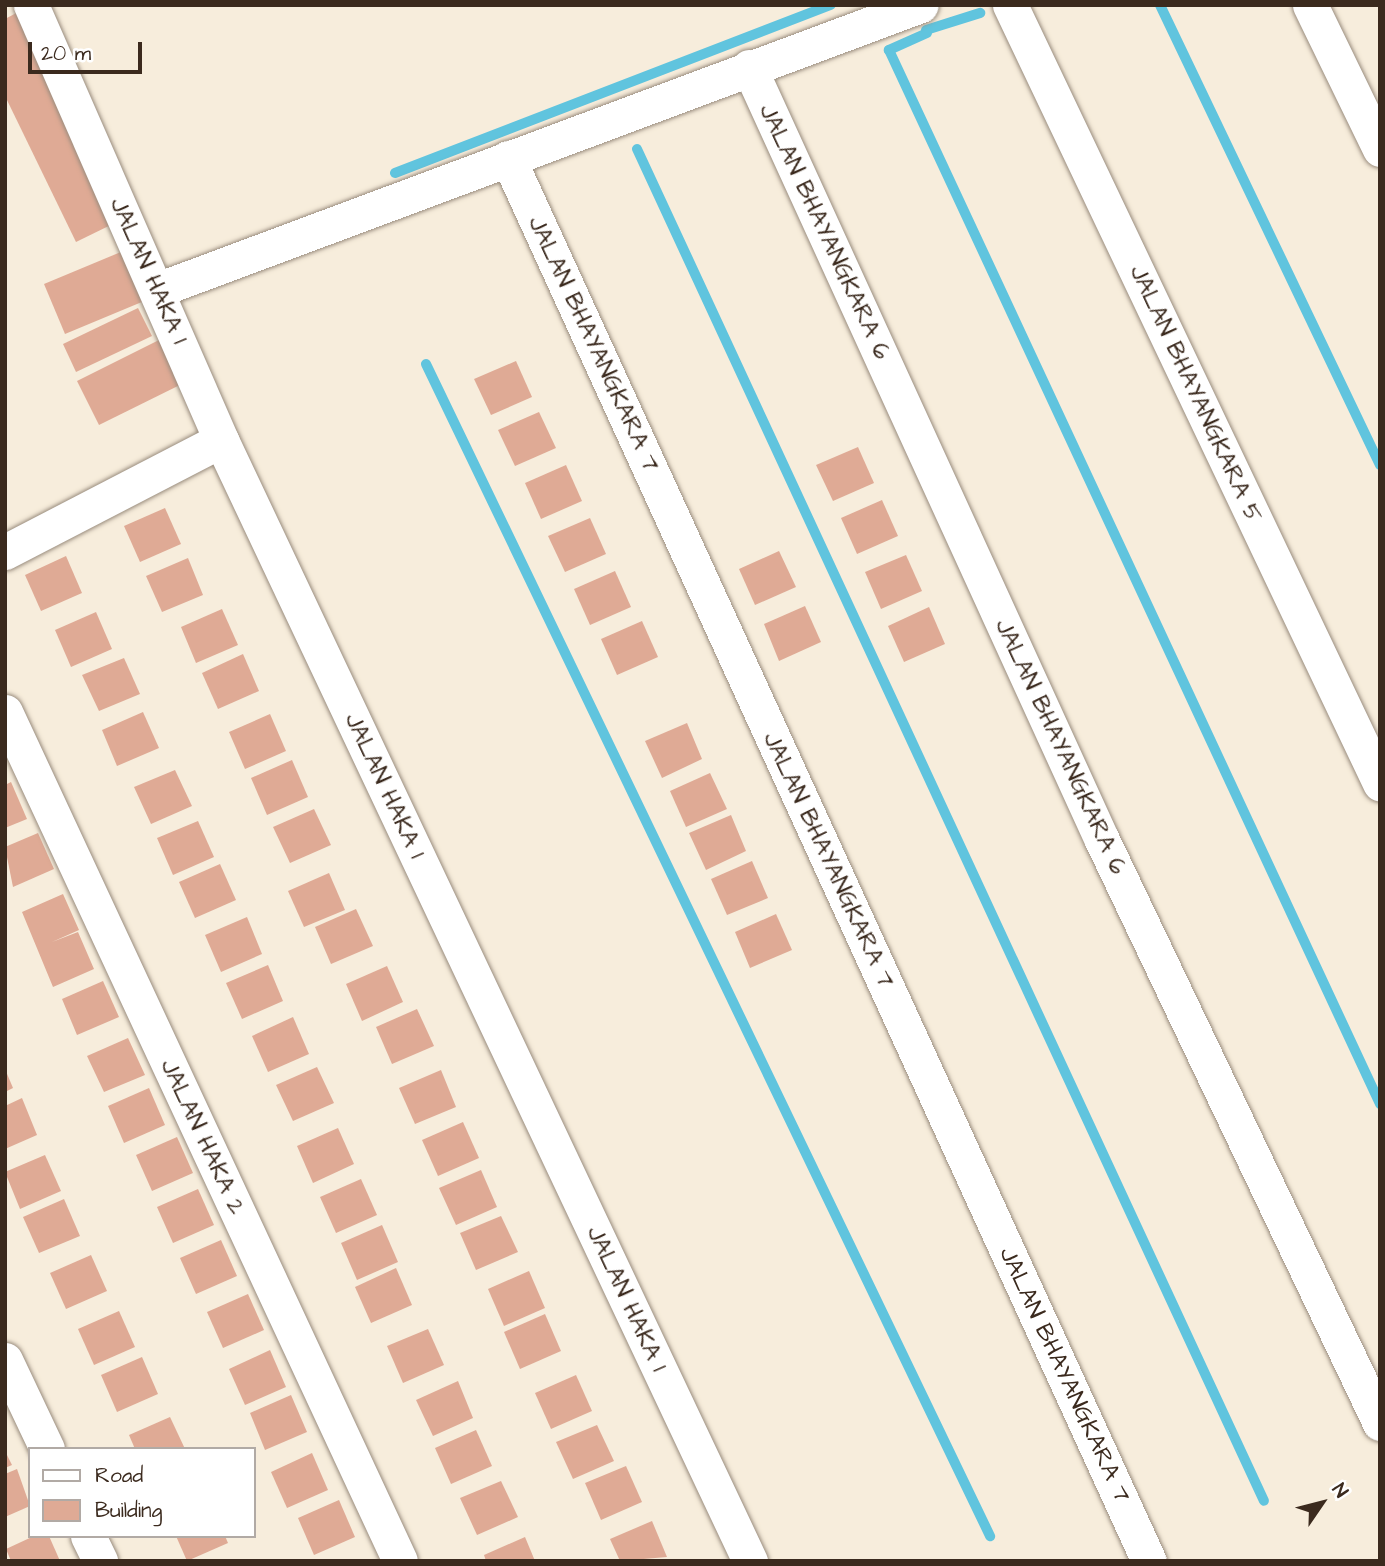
<!DOCTYPE html>
<html>
<head>
<meta charset="utf-8">
<style>
	body { margin:0 }
	#map { position:relative; width:1385px; height:1566px; overflow:hidden; background:#f7eddc; font-family:"Architects Daughter",sans-serif }
	div>[style] { position:absolute }
	.stream>* { height:10px; margin:-5px; padding:0 5px; transform-origin:5px; border-radius:5px; background:#60c4de }
	.building>* { inset:0; background:#dfaa95 }
	.roads { filter:drop-shadow(0 0 2px #998c7d) drop-shadow(0 0 2px #998c7d) }
	.minor>* { height:35px; margin:-17.5px; padding:0 17.5px; transform-origin:17.5px; border-radius:17.5px; background:#fff }
	span { translate:-50% -50%; white-space:nowrap; text-align:center; line-height:1.15; -webkit-text-stroke:5px #fff; paint-order:stroke }
	.street-label { font-size:24px; color:#3b2a1e }
	.frame { position:absolute; inset:0; border:7px solid #3b2a1e; pointer-events:none }
	.legend { position:absolute; left:28px; top:1447px; width:228px; height:91px; box-sizing:border-box; background:#fff; border:2px solid #b1aaa5; margin:0; padding:9px 12px; list-style:none; font-size:21px; color:#3b2a1e }
	.legend li { display:flex; align-items:center; gap:14px; height:35px }
	.legend b { width:35px; border:2px solid #b1aaa5 }
	.north { position:absolute; left:1287px; top:1468px; width:70px; height:70px; -webkit-text-stroke:5px #fff; paint-order:stroke; rotate:55deg; font-size:19px; font-weight:700; line-height:28px; text-align:center; color:#3b2a1e }
	.north::after { content:''; display:block; margin:auto; width:24px; height:32px; background:#3b2a1e; clip-path:polygon(50% 0,100% 100%,50% 72%,0 100%) }
	.scale { position:absolute; left:28px; top:42px; width:114px; height:32px; box-sizing:border-box; border:4px solid #3b2a1e; border-top:0; padding-left:9px; font-size:21px; line-height:24px; white-space:nowrap; color:#3b2a1e; -webkit-text-stroke:5px #fff; paint-order:stroke }
</style>
</head>
<body>
<div id="map">
	<div class="stream">
		<div style="left:1160px;top:5px;width:510px;rotate:64.44deg"></div>
		<div style="left:926px;top:30px;width:57px;rotate:-17.5deg"></div>
		<div style="left:927px;top:33px;width:42px;rotate:155.9deg"></div>
		<div style="left:889px;top:50px;width:1163px;rotate:65.02deg"></div>
		<div style="left:637px;top:149px;width:1490px;rotate:65.12deg"></div>
		<div style="left:395px;top:173px;width:467px;rotate:-21.1deg"></div>
		<div style="left:426px;top:364px;width:1301px;rotate:64.3deg"></div>
	</div>
	<div class="building">
		<div style="clip-path:polygon(22px 10px,123px 219px,76px 242px,5px 96px,5px 19px)"></div>
		<div style="clip-path:polygon(128px 249px,149px 299px,65px 334px,44px 284px)"></div>
		<div style="clip-path:polygon(138px 308px,152px 336px,76px 372px,63px 344px)"></div>
		<div style="clip-path:polygon(169px 335px,192px 379px,99px 425px,77px 381px)"></div>
		<div style="clip-path:polygon(516px 361px,532px 397px,491px 415px,474px 379px)"></div>
		<div style="clip-path:polygon(539px 412px,556px 448px,515px 466px,498px 430px)"></div>
		<div style="clip-path:polygon(858px 447px,874px 483px,833px 501px,816px 465px)"></div>
		<div style="clip-path:polygon(566px 465px,582px 501px,541px 519px,525px 483px)"></div>
		<div style="clip-path:polygon(882px 500px,898px 536px,857px 554px,841px 518px)"></div>
		<div style="clip-path:polygon(165px 508px,181px 544px,140px 562px,124px 526px)"></div>
		<div style="clip-path:polygon(590px 518px,606px 554px,565px 572px,548px 536px)"></div>
		<div style="clip-path:polygon(779px 551px,796px 587px,755px 605px,739px 569px)"></div>
		<div style="clip-path:polygon(906px 555px,922px 591px,881px 609px,865px 572px)"></div>
		<div style="clip-path:polygon(66px 556px,82px 593px,41px 611px,25px 575px)"></div>
		<div style="clip-path:polygon(188px 558px,203px 595px,162px 612px,146px 576px)"></div>
		<div style="clip-path:polygon(615px 571px,631px 607px,590px 625px,574px 589px)"></div>
		<div style="clip-path:polygon(805px 606px,821px 642px,779px 661px,764px 624px)"></div>
		<div style="clip-path:polygon(929px 607px,945px 644px,904px 662px,888px 626px)"></div>
		<div style="clip-path:polygon(222px 609px,238px 645px,196px 663px,181px 627px)"></div>
		<div style="clip-path:polygon(96px 612px,112px 649px,71px 667px,55px 630px)"></div>
		<div style="clip-path:polygon(642px 621px,658px 657px,617px 675px,601px 639px)"></div>
		<div style="clip-path:polygon(243px 654px,259px 691px,218px 709px,202px 673px)"></div>
		<div style="clip-path:polygon(124px 658px,140px 694px,99px 711px,82px 675px)"></div>
		<div style="clip-path:polygon(143px 712px,159px 748px,117px 766px,102px 730px)"></div>
		<div style="clip-path:polygon(270px 714px,286px 751px,245px 769px,229px 732px)"></div>
		<div style="clip-path:polygon(687px 723px,702px 759px,662px 778px,645px 741px)"></div>
		<div style="clip-path:polygon(292px 760px,308px 797px,267px 815px,251px 778px)"></div>
		<div style="clip-path:polygon(175px 770px,192px 806px,151px 824px,134px 787px)"></div>
		<div style="clip-path:polygon(710px 773px,727px 809px,686px 827px,670px 791px)"></div>
		<div style="clip-path:polygon(11px 782px,27px 819px,5px 828px,5px 785px)"></div>
		<div style="clip-path:polygon(314px 809px,331px 845px,290px 863px,273px 827px)"></div>
		<div style="clip-path:polygon(731px 815px,746px 851px,706px 870px,689px 833px)"></div>
		<div style="clip-path:polygon(198px 821px,214px 857px,173px 875px,157px 838px)"></div>
		<div style="clip-path:polygon(38px 833px,54px 869px,13px 887px,5px 847px)"></div>
		<div style="clip-path:polygon(752px 861px,768px 898px,727px 915px,711px 879px)"></div>
		<div style="clip-path:polygon(220px 864px,236px 900px,195px 918px,179px 882px)"></div>
		<div style="clip-path:polygon(329px 873px,345px 910px,304px 927px,288px 891px)"></div>
		<div style="clip-path:polygon(63px 894px,79px 930px,52px 942px,78px 932px,94px 969px,53px 987px,22px 912px)"></div>
		<div style="clip-path:polygon(356px 909px,373px 946px,331px 964px,315px 927px)"></div>
		<div style="clip-path:polygon(776px 914px,792px 950px,750px 968px,735px 932px)"></div>
		<div style="clip-path:polygon(247px 917px,262px 954px,221px 972px,205px 935px)"></div>
		<div style="clip-path:polygon(268px 965px,283px 1001px,242px 1019px,226px 983px)"></div>
		<div style="clip-path:polygon(387px 966px,403px 1002px,362px 1021px,346px 984px)"></div>
		<div style="clip-path:polygon(103px 981px,119px 1017px,77px 1035px,62px 999px)"></div>
		<div style="clip-path:polygon(417px 1009px,434px 1046px,392px 1064px,376px 1027px)"></div>
		<div style="clip-path:polygon(293px 1017px,309px 1054px,268px 1072px,252px 1036px)"></div>
		<div style="clip-path:polygon(128px 1038px,145px 1075px,104px 1092px,87px 1056px)"></div>
		<div style="clip-path:polygon(317px 1067px,334px 1103px,293px 1121px,276px 1085px)"></div>
		<div style="clip-path:polygon(5px 1069px,13px 1088px,5px 1092px)"></div>
		<div style="clip-path:polygon(441px 1070px,456px 1107px,415px 1124px,399px 1088px)"></div>
		<div style="clip-path:polygon(149px 1088px,165px 1125px,124px 1143px,108px 1106px)"></div>
		<div style="clip-path:polygon(22px 1098px,37px 1135px,5px 1149px,5px 1106px)"></div>
		<div style="clip-path:polygon(463px 1122px,479px 1158px,438px 1176px,422px 1140px)"></div>
		<div style="clip-path:polygon(338px 1128px,354px 1164px,313px 1183px,297px 1146px)"></div>
		<div style="clip-path:polygon(177px 1137px,193px 1173px,152px 1191px,136px 1155px)"></div>
		<div style="clip-path:polygon(45px 1155px,61px 1191px,20px 1209px,5px 1172px)"></div>
		<div style="clip-path:polygon(481px 1170px,497px 1207px,456px 1225px,439px 1188px)"></div>
		<div style="clip-path:polygon(361px 1179px,377px 1215px,336px 1233px,320px 1197px)"></div>
		<div style="clip-path:polygon(198px 1189px,214px 1225px,173px 1243px,157px 1207px)"></div>
		<div style="clip-path:polygon(64px 1199px,80px 1236px,39px 1253px,23px 1217px)"></div>
		<div style="clip-path:polygon(501px 1216px,518px 1252px,476px 1270px,460px 1233px)"></div>
		<div style="clip-path:polygon(382px 1225px,398px 1262px,357px 1280px,341px 1243px)"></div>
		<div style="clip-path:polygon(221px 1240px,237px 1276px,196px 1294px,180px 1258px)"></div>
		<div style="clip-path:polygon(91px 1255px,107px 1291px,66px 1309px,50px 1273px)"></div>
		<div style="clip-path:polygon(396px 1268px,412px 1305px,371px 1323px,355px 1287px)"></div>
		<div style="clip-path:polygon(529px 1271px,545px 1308px,504px 1326px,488px 1289px)"></div>
		<div style="clip-path:polygon(248px 1294px,264px 1330px,223px 1348px,207px 1312px)"></div>
		<div style="clip-path:polygon(119px 1311px,135px 1347px,94px 1365px,78px 1329px)"></div>
		<div style="clip-path:polygon(545px 1314px,561px 1351px,520px 1369px,504px 1332px)"></div>
		<div style="clip-path:polygon(428px 1329px,444px 1365px,403px 1383px,387px 1346px)"></div>
		<div style="clip-path:polygon(270px 1350px,286px 1387px,245px 1405px,229px 1369px)"></div>
		<div style="clip-path:polygon(142px 1357px,158px 1394px,117px 1412px,101px 1375px)"></div>
		<div style="clip-path:polygon(576px 1375px,592px 1411px,551px 1429px,535px 1393px)"></div>
		<div style="clip-path:polygon(458px 1381px,473px 1418px,433px 1436px,416px 1400px)"></div>
		<div style="clip-path:polygon(291px 1395px,307px 1432px,265px 1450px,250px 1413px)"></div>
		<div style="clip-path:polygon(170px 1417px,185px 1449px,135px 1449px,129px 1435px)"></div>
		<div style="clip-path:polygon(597px 1425px,614px 1461px,573px 1479px,556px 1442px)"></div>
		<div style="clip-path:polygon(476px 1430px,492px 1466px,451px 1484px,435px 1448px)"></div>
		<div style="clip-path:polygon(5px 1451px,12px 1465px,5px 1468px)"></div>
		<div style="clip-path:polygon(312px 1453px,328px 1490px,287px 1508px,271px 1472px)"></div>
		<div style="clip-path:polygon(626px 1466px,642px 1502px,601px 1520px,585px 1483px)"></div>
		<div style="clip-path:polygon(17px 1469px,30px 1506px,5px 1517px,5px 1474px)"></div>
		<div style="clip-path:polygon(501px 1481px,518px 1517px,477px 1535px,460px 1498px)"></div>
		<div style="clip-path:polygon(339px 1500px,355px 1537px,314px 1555px,298px 1518px)"></div>
		<div style="clip-path:polygon(652px 1521px,667px 1557px,620px 1561px,610px 1539px)"></div>
		<div style="clip-path:polygon(34px 1536px,49px 1536px,60px 1561px,11px 1561px,6px 1549px)"></div>
		<div style="clip-path:polygon(176px 1536px,225px 1536px,228px 1543px,187px 1561px)"></div>
		<div style="clip-path:polygon(525px 1537px,535px 1561px,486px 1561px,484px 1555px)"></div>
	</div>
	<div class="roads">
		<div class="minor">
			<div style="left:31px;top:5px;width:475px;rotate:66.4deg"></div>
			<div style="left:221px;top:440px;width:1240px;rotate:64.74deg"></div>
			<div style="left:1010px;top:5px;width:862px;rotate:64.57deg"></div>
			<div style="left:1310px;top:5px;width:160px;rotate:64.1deg"></div>
			<div style="left:749px;top:67px;width:850px;rotate:65.46deg"></div>
			<div style="left:1102px;top:840px;width:646px;rotate:64.51deg"></div>
			<div style="left:508px;top:158px;width:1542px;rotate:65.45deg"></div>
			<div style="left:157px;top:290px;width:815px;rotate:-20.46deg"></div>
			<div style="left:5px;top:552px;width:243px;rotate:-27.4deg"></div>
			<div style="left:5px;top:712px;width:936px;rotate:65.05deg"></div>
			<div style="left:5px;top:1360px;width:98px;rotate:64.7deg"></div>
			<div style="left:88px;top:1536px;width:28px;rotate:64deg"></div>
		</div>
	</div>
	<div class="street-label">
		<span style="left:824px;top:232px;rotate:65deg">JALAN BHAYANGKARA 6</span>
		<span style="left:148px;top:271px;rotate:66deg">JALAN HAKA 1</span>
		<span style="left:593px;top:344px;rotate:65deg">JALAN BHAYANGKARA 7</span>
		<span style="left:1195px;top:394px;rotate:65deg">JALAN BHAYANGKARA 5</span>
		<span style="left:1060px;top:747px;rotate:65deg">JALAN BHAYANGKARA 6</span>
		<span style="left:384px;top:786px;rotate:65deg">JALAN HAKA 1</span>
		<span style="left:828px;top:860px;rotate:65deg">JALAN BHAYANGKARA 7</span>
		<span style="left:202px;top:1137px;rotate:65deg">JALAN HAKA 2</span>
		<span style="left:626px;top:1299px;rotate:65deg">JALAN HAKA 1</span>
		<span style="left:1064px;top:1375px;rotate:65deg">JALAN BHAYANGKARA 7</span>
	</div>
	<div class="frame"></div>
	<ul class="legend">
	<li><b style="height:9px;background:#fff"></b>Road</li>
	<li><b style="height:19px;background:#dfaa95"></b>Building</li>
	</ul>
	<div class="north">N</div>
	<div class="scale">20 m</div>
</div>
</body>
</html>
